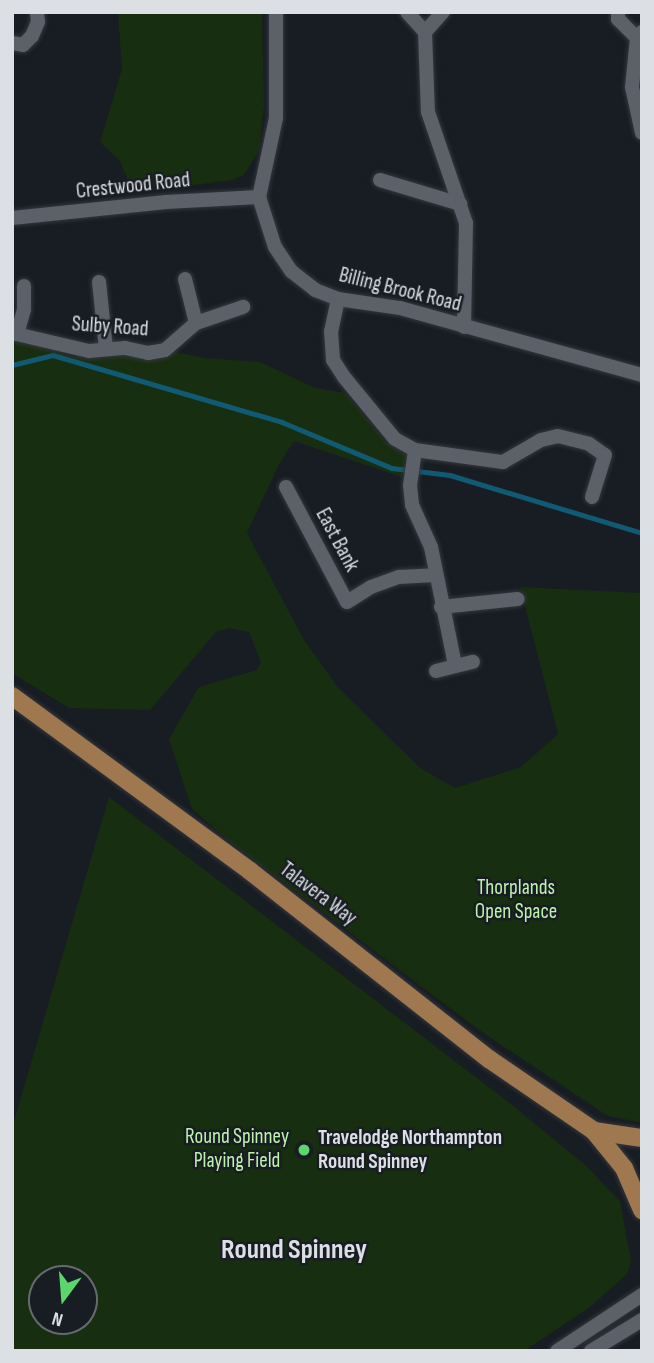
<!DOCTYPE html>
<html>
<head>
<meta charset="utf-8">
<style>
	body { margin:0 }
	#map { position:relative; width:654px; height:1363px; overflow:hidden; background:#181c23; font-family:"Sofia Sans Condensed",sans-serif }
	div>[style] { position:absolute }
	.green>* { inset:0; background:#182e10 }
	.stream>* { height:4.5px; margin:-2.25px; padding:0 2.25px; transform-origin:2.25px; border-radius:2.25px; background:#115a74 }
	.roads { filter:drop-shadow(0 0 2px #34373c) drop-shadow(0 0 2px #34373c) }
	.minor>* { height:14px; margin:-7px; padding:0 7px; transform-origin:7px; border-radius:7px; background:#5b6069 }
	.major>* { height:18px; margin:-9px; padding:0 9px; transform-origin:9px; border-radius:9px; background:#9f784f }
	.dots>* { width:19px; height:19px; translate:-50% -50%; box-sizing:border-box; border:4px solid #181c23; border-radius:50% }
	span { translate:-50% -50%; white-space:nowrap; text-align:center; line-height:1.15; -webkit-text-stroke:5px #181c23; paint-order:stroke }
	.street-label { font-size:21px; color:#dcdfe4 }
	.park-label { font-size:21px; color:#bef3ac }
	.poi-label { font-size:21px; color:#dcdfe4; font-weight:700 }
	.left { translate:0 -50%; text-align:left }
	.district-label { font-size:28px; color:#dcdfe4; font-weight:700 }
	.frame { position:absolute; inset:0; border:14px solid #dcdfe4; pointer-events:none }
	.north { position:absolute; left:28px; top:1265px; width:70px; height:70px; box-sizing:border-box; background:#181c23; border:2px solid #666a70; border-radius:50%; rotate:196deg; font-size:19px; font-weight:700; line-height:28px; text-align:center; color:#dcdfe4 }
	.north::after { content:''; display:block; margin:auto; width:24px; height:32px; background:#5cd56d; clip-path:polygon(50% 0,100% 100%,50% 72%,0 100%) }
</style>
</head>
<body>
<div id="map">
	<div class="green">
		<div style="clip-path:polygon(118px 12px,262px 12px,264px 106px,259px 151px,244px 175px,232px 180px,133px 193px,120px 161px,100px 142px,122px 69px)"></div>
		<div style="clip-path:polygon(12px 340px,75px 357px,106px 349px,165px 350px,205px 358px,260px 362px,315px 388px,345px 393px,385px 441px,406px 454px,402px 477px,294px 441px,278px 466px,247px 533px,304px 640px,337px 686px,420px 768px,455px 788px,521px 767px,558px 734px,520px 587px,642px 593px,642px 1123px,608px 1116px,479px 1030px,229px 841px,192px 809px,169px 739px,199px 687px,257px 670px,261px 662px,249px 632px,229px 628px,216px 632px,150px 710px,69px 708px,12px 673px)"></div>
		<div style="clip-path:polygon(evenodd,109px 797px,507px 1101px,584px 1164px,620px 1201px,631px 1261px,627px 1274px,590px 1307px,524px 1351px,12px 1351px,12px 1128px,109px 797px,84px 1279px,84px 1321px,42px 1321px,42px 1279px,84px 1279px)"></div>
	</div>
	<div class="stream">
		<div style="left:12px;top:365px;width:42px;rotate:-13.7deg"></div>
		<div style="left:53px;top:355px;width:239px;rotate:16.3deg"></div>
		<div style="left:282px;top:422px;width:119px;rotate:22.7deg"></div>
		<div style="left:392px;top:468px;width:58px;rotate:6.9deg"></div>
		<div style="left:450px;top:475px;width:201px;rotate:16.8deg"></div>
	</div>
	<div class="roads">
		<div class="minor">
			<div style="left:276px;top:12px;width:106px;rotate:90deg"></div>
			<div style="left:276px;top:118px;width:81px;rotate:102.1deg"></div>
			<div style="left:259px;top:197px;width:52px;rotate:72.3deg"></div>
			<div style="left:275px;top:247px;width:29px;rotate:56deg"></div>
			<div style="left:291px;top:271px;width:31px;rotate:38deg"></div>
			<div style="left:315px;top:290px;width:25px;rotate:21deg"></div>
			<div style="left:338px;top:299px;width:63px;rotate:8.3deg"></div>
			<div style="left:400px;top:308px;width:251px;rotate:15.5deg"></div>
			<div style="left:407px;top:12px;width:27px;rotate:48deg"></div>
			<div style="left:425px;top:32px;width:80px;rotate:87.9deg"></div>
			<div style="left:428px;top:112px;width:117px;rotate:71.1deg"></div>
			<div style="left:466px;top:223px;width:104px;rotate:91.1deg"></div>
			<div style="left:618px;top:12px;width:7px;rotate:90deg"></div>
			<div style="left:618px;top:19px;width:27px;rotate:45deg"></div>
			<div style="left:425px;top:32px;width:27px;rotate:-48deg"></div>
			<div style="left:642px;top:32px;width:8px;rotate:130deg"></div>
			<div style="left:637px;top:38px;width:49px;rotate:95.8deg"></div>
			<div style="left:632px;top:87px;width:47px;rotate:77.7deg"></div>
			<div style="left:12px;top:43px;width:11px;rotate:10deg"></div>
			<div style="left:23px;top:45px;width:13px;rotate:-45deg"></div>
			<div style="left:32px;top:36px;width:15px;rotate:-67deg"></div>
			<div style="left:38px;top:22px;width:10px;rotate:-96deg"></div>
			<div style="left:380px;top:180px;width:84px;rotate:16.7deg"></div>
			<div style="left:12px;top:218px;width:155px;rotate:-5.9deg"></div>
			<div style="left:166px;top:202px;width:93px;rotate:-3.1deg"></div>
			<div style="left:185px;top:279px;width:45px;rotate:76deg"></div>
			<div style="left:99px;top:282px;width:67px;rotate:84deg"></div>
			<div style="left:338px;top:299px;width:33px;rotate:102deg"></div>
			<div style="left:331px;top:331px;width:29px;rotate:86deg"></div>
			<div style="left:333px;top:360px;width:20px;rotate:57deg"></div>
			<div style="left:344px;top:377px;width:80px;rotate:50.6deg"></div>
			<div style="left:395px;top:439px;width:23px;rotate:29deg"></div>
			<div style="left:415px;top:450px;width:89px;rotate:7.8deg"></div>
			<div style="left:503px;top:462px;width:44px;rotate:-30.1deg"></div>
			<div style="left:541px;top:440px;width:17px;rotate:-13deg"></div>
			<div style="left:558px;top:436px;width:32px;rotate:14deg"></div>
			<div style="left:589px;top:444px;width:19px;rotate:35deg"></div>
			<div style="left:605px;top:455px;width:44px;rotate:107.2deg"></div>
			<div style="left:12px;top:333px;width:79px;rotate:13.2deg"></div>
			<div style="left:89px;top:351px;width:36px;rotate:-5deg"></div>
			<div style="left:125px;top:348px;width:24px;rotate:12deg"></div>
			<div style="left:148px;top:353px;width:17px;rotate:-10deg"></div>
			<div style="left:165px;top:350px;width:41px;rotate:-41.1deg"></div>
			<div style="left:196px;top:323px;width:50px;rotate:-18.8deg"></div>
			<div style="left:17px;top:334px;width:26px;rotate:-74deg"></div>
			<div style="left:24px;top:309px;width:23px;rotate:-90deg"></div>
			<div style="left:415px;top:450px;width:35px;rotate:98deg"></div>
			<div style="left:410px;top:485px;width:20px;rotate:84deg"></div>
			<div style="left:412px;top:505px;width:46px;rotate:65.7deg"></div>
			<div style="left:431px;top:547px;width:120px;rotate:78.5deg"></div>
			<div style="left:286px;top:487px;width:130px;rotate:62.1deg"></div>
			<div style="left:347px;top:602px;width:28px;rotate:-32deg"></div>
			<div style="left:371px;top:587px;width:30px;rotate:-20deg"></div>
			<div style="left:399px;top:577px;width:36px;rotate:-3deg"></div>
			<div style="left:441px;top:607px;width:77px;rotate:-5.9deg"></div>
			<div style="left:436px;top:671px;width:38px;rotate:-14deg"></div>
			<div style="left:557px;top:1351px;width:102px;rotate:-33.4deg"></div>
			<div style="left:591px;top:1351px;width:60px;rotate:-31.3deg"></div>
		</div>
		<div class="major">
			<div style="left:12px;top:696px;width:295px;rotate:36.3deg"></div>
			<div style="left:250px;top:871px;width:304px;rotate:38.2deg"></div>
			<div style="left:489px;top:1059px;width:127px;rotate:34.4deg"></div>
			<div style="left:594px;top:1131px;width:48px;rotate:51deg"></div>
			<div style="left:624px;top:1168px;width:46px;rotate:66.8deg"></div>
			<div style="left:594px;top:1131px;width:49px;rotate:8.3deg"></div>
		</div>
	</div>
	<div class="dots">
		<div style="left:304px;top:1150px;background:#5cd56d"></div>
	</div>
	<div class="street-label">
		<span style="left:133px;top:186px;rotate:-6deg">Crestwood Road</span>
		<span style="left:400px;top:290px;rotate:14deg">Billing Brook Road</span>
		<span style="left:110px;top:327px;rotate:4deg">Sulby Road</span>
		<span style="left:337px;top:540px;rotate:62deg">East Bank</span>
		<span style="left:318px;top:894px;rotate:37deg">Talavera Way</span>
	</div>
	<div class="park-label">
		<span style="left:516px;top:900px">Thorplands<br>Open Space</span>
		<span style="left:237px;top:1149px">Round Spinney<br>Playing Field</span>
	</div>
	<div class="poi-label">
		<span class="left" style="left:318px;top:1150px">Travelodge Northampton<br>Round Spinney</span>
	</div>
	<div class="district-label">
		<span style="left:294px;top:1250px">Round Spinney</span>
	</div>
	<div class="frame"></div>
	<div class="north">N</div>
</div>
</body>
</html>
